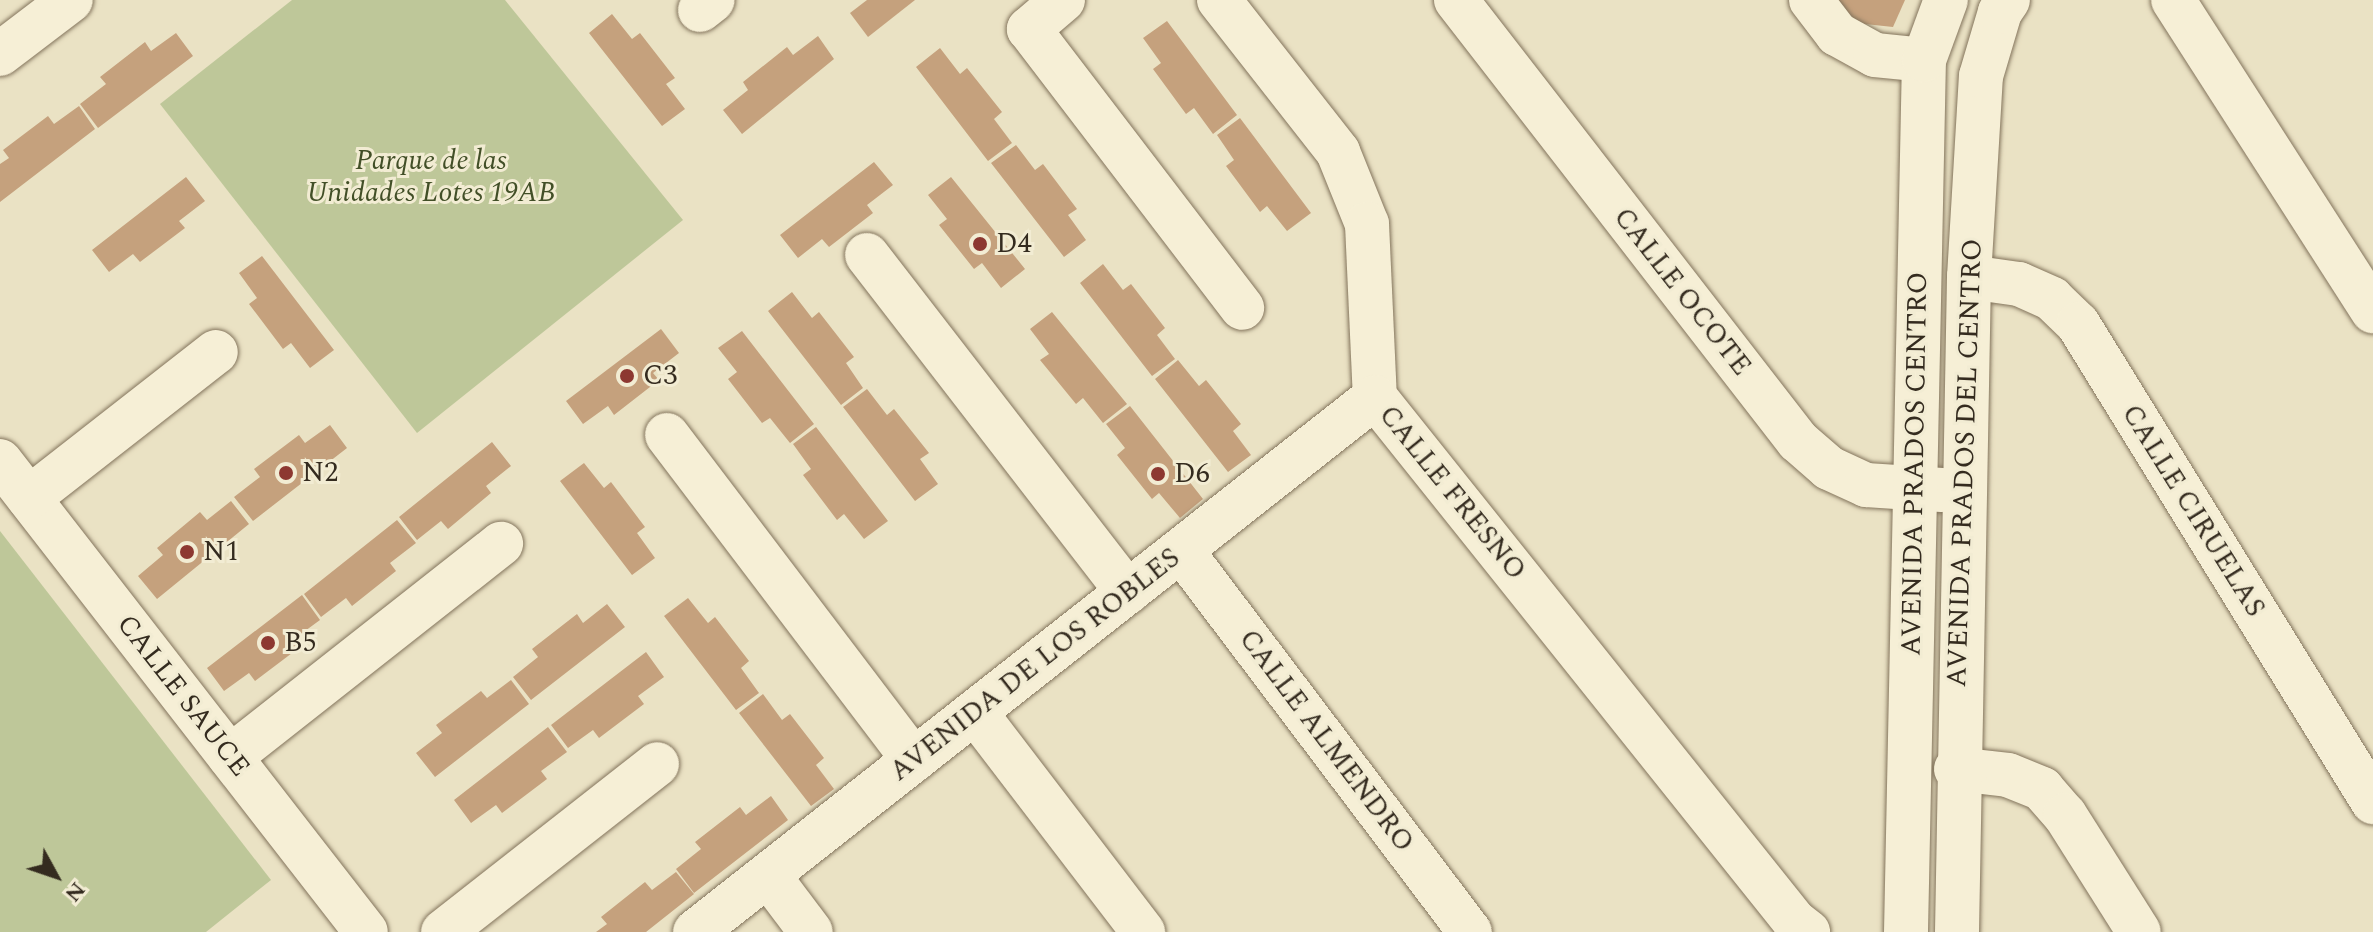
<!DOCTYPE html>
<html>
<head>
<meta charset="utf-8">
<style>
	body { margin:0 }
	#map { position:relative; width:2373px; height:932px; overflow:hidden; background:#eae2c4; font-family:Spectral,serif }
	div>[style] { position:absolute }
	.green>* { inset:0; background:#bec799 }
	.building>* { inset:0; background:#c5a17d }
	.roads { filter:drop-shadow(0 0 2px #83745c) drop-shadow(0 0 2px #83745c) }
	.minor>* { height:44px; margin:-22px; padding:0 22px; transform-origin:22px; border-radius:22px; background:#f6efd6 }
	.dots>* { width:22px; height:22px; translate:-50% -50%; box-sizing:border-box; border:4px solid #f2ecd3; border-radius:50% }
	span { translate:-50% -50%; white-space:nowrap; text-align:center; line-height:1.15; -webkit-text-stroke:6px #f2ecd3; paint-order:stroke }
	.park-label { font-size:28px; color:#424f27; font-style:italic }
	.poi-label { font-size:28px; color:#342b1f }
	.left { translate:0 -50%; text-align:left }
	.street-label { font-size:28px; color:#342b1f }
	.north { position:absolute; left:16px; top:836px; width:80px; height:80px; -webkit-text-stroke:6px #f2ecd3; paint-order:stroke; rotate:130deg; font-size:22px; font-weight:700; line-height:32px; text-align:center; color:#342b1f }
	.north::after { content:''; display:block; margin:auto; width:28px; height:36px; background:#342b1f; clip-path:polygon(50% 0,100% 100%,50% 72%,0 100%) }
</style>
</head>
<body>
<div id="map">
	<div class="green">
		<div style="clip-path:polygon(292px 0,505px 0,683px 220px,417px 433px,160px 104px)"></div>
		<div style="clip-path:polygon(0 531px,271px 880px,206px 932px,0 932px)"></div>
	</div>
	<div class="building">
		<div style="clip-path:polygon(867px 0,915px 0,868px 37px,850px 13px)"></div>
		<div style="clip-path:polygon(1821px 0,1905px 0,1893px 27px,1837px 21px)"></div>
		<div style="clip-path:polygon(612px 14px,632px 39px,640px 33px,675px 78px,666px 84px,685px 109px,662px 126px,589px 33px)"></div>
		<div style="clip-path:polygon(1167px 21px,1237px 115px,1213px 134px,1194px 108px,1186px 114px,1153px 69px,1161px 63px,1143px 38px)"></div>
		<div style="clip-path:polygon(176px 33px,193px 56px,98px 128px,80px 104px,106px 84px,100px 77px,145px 42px,151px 51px)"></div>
		<div style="clip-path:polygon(818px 36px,834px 59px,742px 134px,723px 110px,748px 90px,743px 82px,787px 47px,793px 55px)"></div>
		<div style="clip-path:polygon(940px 48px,960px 74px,967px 68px,1002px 112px,994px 119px,1012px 143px,988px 161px,916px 67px)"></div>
		<div style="clip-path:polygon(79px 106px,95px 129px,0 202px,0 164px,9px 158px,3px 150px,48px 116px,54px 124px)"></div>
		<div style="clip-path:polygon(1240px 118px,1311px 213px,1287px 231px,1267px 206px,1260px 212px,1226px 166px,1234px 160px,1217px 135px)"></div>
		<div style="clip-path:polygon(1016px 145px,1035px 170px,1043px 164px,1077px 209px,1068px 215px,1086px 240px,1064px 257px,991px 163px)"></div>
		<div style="clip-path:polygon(874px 162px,893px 185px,867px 205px,873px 213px,829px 247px,822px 239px,798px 258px,780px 235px)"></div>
		<div style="clip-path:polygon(186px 177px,205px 201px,179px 221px,185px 228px,140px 262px,133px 254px,109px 272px,92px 250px)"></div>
		<div style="clip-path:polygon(951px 177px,1025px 269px,1001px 288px,982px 263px,974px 269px,939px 225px,947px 219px,928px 195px)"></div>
		<div style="clip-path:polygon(262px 256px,334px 350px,310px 368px,291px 343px,283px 349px,249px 304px,257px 298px,239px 273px)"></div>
		<div style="clip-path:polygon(1103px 264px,1123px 290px,1131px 284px,1165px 328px,1157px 335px,1175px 359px,1152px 376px,1080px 283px)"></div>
		<div style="clip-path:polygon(792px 292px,812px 318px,819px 312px,854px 357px,846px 363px,863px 388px,841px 405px,768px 311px)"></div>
		<div style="clip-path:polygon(1052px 312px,1127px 404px,1103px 423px,1083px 398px,1076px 404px,1040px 360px,1049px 354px,1030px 329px)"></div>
		<div style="clip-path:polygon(661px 329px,679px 353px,653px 373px,659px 380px,614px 415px,608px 406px,583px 424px,566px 401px)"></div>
		<div style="clip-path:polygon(742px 331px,814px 424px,790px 443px,770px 418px,762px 423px,728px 379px,737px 372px,718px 348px)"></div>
		<div style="clip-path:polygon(1178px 360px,1199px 386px,1206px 380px,1241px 424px,1233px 431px,1251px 455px,1228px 472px,1155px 379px)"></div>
		<div style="clip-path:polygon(867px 389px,887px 415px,894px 409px,929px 453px,920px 459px,938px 484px,915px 501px,843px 407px)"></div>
		<div style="clip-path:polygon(1130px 406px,1203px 499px,1180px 518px,1159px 493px,1152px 499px,1117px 455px,1125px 448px,1106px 424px)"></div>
		<div style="clip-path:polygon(330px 425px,347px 448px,253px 521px,234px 497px,260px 477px,254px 469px,299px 435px,305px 443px)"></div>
		<div style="clip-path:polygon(816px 427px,888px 521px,864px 539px,844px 514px,837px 520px,803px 475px,811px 469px,793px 444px)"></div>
		<div style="clip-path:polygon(492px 442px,511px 466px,486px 486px,491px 493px,448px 529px,441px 521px,417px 540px,399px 517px)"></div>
		<div style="clip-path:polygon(584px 463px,604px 488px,611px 482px,645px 527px,637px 533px,655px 558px,632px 575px,560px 481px)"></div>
		<div style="clip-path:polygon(231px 501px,249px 524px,157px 599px,138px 576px,163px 555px,157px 548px,200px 512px,207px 520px)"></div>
		<div style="clip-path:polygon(397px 520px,416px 543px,390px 563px,396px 571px,352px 606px,346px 598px,321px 617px,304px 594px)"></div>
		<div style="clip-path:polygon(302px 595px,320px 620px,294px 639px,300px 647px,255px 681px,249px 673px,224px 691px,207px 668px)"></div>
		<div style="clip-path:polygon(688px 598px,708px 623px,715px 617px,749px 661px,741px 668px,759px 693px,736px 710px,664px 616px)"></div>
		<div style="clip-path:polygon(607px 604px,625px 627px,531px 700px,513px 677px,538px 657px,532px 649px,577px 614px,583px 623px)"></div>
		<div style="clip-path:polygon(646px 652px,664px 677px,638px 696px,644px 704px,599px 738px,593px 730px,568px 748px,551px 725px)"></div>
		<div style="clip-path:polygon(511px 680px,529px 704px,435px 777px,416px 753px,442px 733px,436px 725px,481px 691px,487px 698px)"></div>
		<div style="clip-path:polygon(763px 694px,782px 720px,790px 714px,824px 758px,816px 765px,834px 789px,811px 806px,739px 713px)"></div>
		<div style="clip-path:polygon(548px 727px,567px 752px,541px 771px,547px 779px,502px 813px,496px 805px,471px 823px,454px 800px)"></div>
		<div style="clip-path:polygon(771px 796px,788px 820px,694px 893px,676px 869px,701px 849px,695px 842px,740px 807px,746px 815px)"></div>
		<div style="clip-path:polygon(676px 872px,694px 894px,646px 932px,596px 932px,607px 924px,601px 917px,645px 882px,652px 890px)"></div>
	</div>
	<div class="roads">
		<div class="minor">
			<div style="left:1063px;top:0;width:45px;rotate:139.5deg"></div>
			<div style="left:1029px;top:29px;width:351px;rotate:52.6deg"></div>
			<div style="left:1219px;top:0;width:193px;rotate:51.9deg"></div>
			<div style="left:1338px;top:152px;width:78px;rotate:68.1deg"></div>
			<div style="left:1367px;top:224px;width:173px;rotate:87.4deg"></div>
			<div style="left:1375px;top:397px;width:671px;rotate:51.35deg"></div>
			<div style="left:1794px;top:921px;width:18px;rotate:38deg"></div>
			<div style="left:1456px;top:0;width:558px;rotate:52.21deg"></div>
			<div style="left:1798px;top:441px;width:41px;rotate:41.1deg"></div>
			<div style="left:1829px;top:468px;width:41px;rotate:24.7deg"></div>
			<div style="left:1866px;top:485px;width:76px;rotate:3.8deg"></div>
			<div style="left:1811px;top:0;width:43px;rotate:52.6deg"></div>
			<div style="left:1837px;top:34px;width:43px;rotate:28.9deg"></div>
			<div style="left:1875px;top:55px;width:49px;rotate:5.8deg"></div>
			<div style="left:2173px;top:0;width:370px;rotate:57.3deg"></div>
			<div style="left:700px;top:10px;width:16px;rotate:-38deg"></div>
			<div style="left:0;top:54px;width:89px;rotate:-37.3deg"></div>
			<div style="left:867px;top:255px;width:426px;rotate:52.3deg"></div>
			<div style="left:1969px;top:277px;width:50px;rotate:8deg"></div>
			<div style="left:2019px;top:284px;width:36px;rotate:24deg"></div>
			<div style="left:2052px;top:299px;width:36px;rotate:44deg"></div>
			<div style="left:2078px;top:324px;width:562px;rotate:58.32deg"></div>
			<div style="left:667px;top:435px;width:408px;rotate:52.8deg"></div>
			<div style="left:0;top:461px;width:596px;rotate:52.15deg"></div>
			<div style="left:29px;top:498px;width:237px;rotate:-38deg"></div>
			<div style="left:1181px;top:550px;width:479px;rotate:52.9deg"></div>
			<div style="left:975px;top:712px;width:277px;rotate:52.6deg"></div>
			<div style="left:230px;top:757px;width:345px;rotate:-38.2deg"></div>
			<div style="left:1956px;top:769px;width:52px;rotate:6.6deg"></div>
			<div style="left:2008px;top:775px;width:37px;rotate:22deg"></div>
			<div style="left:2042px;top:789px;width:35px;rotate:49deg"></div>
			<div style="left:2065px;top:815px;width:138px;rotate:57.7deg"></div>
			<div style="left:768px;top:875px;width:71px;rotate:53deg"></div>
			<div style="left:443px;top:932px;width:272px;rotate:-38.1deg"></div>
			<div style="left:695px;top:932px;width:865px;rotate:-38.19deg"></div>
			<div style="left:1906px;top:932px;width:872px;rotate:-88.82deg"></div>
			<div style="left:1924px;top:60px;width:64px;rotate:-69.9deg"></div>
			<div style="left:1957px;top:932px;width:655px;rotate:-88.95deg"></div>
			<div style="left:1969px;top:277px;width:201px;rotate:-86.6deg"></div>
			<div style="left:1981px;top:76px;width:67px;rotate:-73.5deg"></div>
			<div style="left:2000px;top:12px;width:14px;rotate:-56deg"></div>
		</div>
	</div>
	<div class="dots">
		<div style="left:980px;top:244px;background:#8d3831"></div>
		<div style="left:627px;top:376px;background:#8d3831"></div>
		<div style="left:286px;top:473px;background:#8d3831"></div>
		<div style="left:1158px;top:474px;background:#8d3831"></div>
		<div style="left:187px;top:552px;background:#8d3831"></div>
		<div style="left:268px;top:643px;background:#8d3831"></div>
	</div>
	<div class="park-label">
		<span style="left:431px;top:177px">Parque de las<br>Unidades Lotes 19AB</span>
	</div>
	<div class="poi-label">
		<span class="left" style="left:996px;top:244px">D4</span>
		<span class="left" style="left:643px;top:376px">C3</span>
		<span class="left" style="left:302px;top:473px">N2</span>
		<span class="left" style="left:1174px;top:474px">D6</span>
		<span class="left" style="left:203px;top:552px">N1</span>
		<span class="left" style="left:284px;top:643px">B5</span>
	</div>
	<div class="street-label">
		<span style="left:1682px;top:292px;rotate:52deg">CALLE OCOTE</span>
		<span style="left:1965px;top:463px;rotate:-88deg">AVENIDA PRADOS DEL CENTRO</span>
		<span style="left:1915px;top:464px;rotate:-89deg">AVENIDA PRADOS CENTRO</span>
		<span style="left:1452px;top:493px;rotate:51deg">CALLE FRESNO</span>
		<span style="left:2193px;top:511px;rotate:58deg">CALLE CIRUELAS</span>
		<span style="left:1035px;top:665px;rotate:-38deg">AVENIDA DE LOS ROBLES</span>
		<span style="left:183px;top:696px;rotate:52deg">CALLE SAUCE</span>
		<span style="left:1326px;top:741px;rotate:53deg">CALLE ALMENDRO</span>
	</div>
	<div class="north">N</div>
</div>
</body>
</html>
